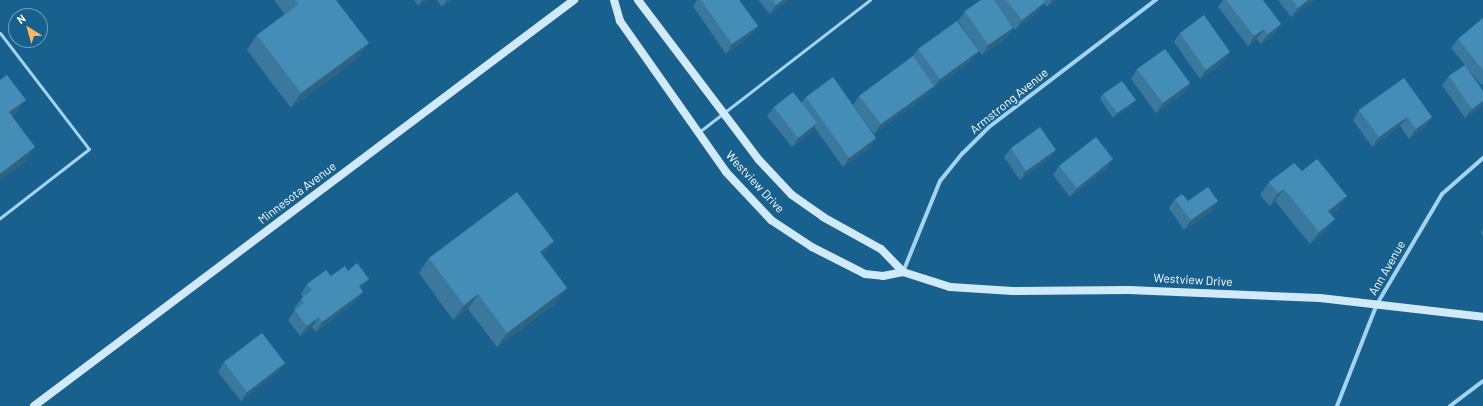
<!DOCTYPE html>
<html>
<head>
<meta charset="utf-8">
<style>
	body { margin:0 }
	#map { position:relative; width:1483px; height:406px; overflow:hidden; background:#18608d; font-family:Barlow,sans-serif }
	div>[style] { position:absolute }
	.service>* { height:3px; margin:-1.5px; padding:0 1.5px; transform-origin:1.5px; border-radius:1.5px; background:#a3d3ef }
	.minor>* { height:4px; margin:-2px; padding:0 2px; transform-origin:2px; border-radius:2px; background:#a3d3ef }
	.secondary>* { height:8px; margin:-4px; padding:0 4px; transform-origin:4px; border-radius:4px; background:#d0eafa }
	.wall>* { inset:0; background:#3a799d }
	.shaded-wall>* { inset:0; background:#306380 }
	.building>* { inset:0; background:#448db7 }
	span { translate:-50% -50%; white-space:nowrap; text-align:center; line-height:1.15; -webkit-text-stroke:3.5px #18608d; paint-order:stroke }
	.street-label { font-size:12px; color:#fff }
	.north { position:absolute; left:8px; top:8px; width:40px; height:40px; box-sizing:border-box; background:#18608d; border:1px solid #74a0bb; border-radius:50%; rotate:323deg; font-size:11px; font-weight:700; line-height:16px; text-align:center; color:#fff }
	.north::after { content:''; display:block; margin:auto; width:14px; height:18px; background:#ffb460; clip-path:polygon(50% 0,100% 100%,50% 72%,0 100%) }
</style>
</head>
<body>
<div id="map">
	<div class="service">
		<div style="left:0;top:33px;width:146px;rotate:52.5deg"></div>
		<div style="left:89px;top:149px;width:113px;rotate:142.2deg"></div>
		<div style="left:699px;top:132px;width:216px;rotate:-37.7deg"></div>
	</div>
	<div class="minor">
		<div style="left:903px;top:272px;width:98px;rotate:-67.9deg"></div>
		<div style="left:940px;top:181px;width:36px;rotate:-51deg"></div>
		<div style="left:963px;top:153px;width:37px;rotate:-45deg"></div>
		<div style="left:989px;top:127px;width:210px;rotate:-37.3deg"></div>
		<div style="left:1337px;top:406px;width:110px;rotate:-68.6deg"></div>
		<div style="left:1377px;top:304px;width:128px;rotate:-59.4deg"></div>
		<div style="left:1442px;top:194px;width:55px;rotate:-41.3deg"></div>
		<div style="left:1450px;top:406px;width:41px;rotate:-37.1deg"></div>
	</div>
	<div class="secondary">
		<div style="left:614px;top:0;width:22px;rotate:74deg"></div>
		<div style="left:620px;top:21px;width:184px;rotate:54.9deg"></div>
		<div style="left:726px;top:172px;width:66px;rotate:46.8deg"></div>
		<div style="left:771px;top:220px;width:49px;rotate:33.4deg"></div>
		<div style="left:812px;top:247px;width:59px;rotate:27deg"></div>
		<div style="left:865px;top:274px;width:18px;rotate:6deg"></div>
		<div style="left:883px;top:276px;width:20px;rotate:-11deg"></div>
		<div style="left:903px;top:272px;width:49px;rotate:17.7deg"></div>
		<div style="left:950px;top:287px;width:63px;rotate:3.6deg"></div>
		<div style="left:1013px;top:291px;width:116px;rotate:-0.5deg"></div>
		<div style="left:1129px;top:290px;width:191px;rotate:2.4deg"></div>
		<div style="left:1320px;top:298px;width:164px;rotate:6.6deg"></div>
		<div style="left:638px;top:0;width:201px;rotate:52.9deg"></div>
		<div style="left:759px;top:160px;width:48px;rotate:46.7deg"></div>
		<div style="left:792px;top:195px;width:38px;rotate:35deg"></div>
		<div style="left:823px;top:217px;width:66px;rotate:28.9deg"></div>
		<div style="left:881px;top:249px;width:32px;rotate:46deg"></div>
		<div style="left:34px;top:406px;width:676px;rotate:-36.94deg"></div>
	</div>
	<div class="wall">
		<div style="clip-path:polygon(274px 0,336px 0,358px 58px,291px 108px,247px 50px,257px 35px,285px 14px)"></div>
		<div style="clip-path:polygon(414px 0,426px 0,418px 6px)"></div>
		<div style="clip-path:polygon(437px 0,451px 0,442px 7px)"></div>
		<div style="clip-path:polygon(697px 0,740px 0,740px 1px,758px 26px,751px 35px,726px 54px,693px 6px)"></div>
		<div style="clip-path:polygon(758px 0,788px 0,770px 14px)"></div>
		<div style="clip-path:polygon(981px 0,1056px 0,1047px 7px,1044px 3px,1039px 11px,1015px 30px,1005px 17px,1013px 28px,1007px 37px,982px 55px,958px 21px,965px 11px)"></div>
		<div style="clip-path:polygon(1223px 0,1263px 0,1275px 33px,1261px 44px,1257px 39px,1248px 46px,1218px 7px)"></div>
		<div style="clip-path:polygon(1278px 0,1314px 0,1291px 17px)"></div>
		<div style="clip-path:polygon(1483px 18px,1483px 84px,1481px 85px,1465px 65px,1483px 91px,1483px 104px,1481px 107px,1465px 118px,1442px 85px,1449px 76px,1465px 65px,1451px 48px,1458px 39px)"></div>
		<div style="clip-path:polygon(1180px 33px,1224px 62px,1200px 79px,1174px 42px)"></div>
		<div style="clip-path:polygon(918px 49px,972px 60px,933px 88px,933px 87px,927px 95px,874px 134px,853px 105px,859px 96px,913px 56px)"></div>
		<div style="clip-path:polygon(1137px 69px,1190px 83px,1184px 93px,1156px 113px,1131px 79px)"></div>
		<div style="clip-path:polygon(1103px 94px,1136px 100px,1132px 105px,1113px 118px,1100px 99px)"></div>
		<div style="clip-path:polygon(806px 97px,876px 138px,870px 148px,843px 167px,814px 127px,810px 133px,792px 147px,767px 116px,774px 107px,801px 103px)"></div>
		<div style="clip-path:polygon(1359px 110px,1432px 117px,1426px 126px,1409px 139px,1400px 126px,1372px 147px,1353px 120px)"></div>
		<div style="clip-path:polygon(1011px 148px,1049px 159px,1020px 180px,1004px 157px)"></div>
		<div style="clip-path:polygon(1059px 166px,1106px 169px,1070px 197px,1053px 175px)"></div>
		<div style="clip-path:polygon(1302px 171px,1338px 209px,1331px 214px,1326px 231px,1310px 244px,1275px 201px,1270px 206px,1260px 195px,1269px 182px)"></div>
		<div style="clip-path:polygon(1175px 199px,1188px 201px,1218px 201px,1212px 211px,1184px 230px,1169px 208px)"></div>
		<div style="clip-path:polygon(1483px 229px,1483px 236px,1481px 233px)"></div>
		<div style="clip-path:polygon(543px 256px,567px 288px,556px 303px,497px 347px,468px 309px,453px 320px,419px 273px,429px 258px)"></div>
		<div style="clip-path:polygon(307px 284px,362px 288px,361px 289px,356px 301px,316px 332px,312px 327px,300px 336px,288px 320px,295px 310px,294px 308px,301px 299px,303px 297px,301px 294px)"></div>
		<div style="clip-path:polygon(224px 362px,285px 363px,278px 372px,241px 401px,218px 372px)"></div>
	</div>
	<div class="shaded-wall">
		<div style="clip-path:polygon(422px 0,426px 0,418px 6px)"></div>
		<div style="clip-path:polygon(447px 0,451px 0,442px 7px)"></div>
		<div style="clip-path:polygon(783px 0,788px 0,770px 14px,776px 5px)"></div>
		<div style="clip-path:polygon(1052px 0,1056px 0,1047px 7px)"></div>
		<div style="clip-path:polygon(1308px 0,1314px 0,1291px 17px,1298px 8px)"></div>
		<div style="clip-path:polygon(1045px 2px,1039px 11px,1015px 30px,1022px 20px)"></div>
		<div style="clip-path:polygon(1281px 24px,1275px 33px,1261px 44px,1268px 34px)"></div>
		<div style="clip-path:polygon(758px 26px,751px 35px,726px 54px,732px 44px)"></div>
		<div style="clip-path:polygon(1013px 28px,1007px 37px,982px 55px,988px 45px)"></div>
		<div style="clip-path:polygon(1264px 29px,1257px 39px,1248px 46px,1254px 36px)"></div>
		<div style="clip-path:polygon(369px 43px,358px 58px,291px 108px,301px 93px)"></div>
		<div style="clip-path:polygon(979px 51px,972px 60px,933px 88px,940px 79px)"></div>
		<div style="clip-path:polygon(1230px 52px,1224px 62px,1200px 79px,1206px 70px)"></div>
		<div style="clip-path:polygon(1190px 83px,1184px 93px,1156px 113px,1163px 103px)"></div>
		<div style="clip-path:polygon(934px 86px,927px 95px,874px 134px,881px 124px)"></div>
		<div style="clip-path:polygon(26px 100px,15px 115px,0 126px,9px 112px)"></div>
		<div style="clip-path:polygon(1136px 100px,1132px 105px,1113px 118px,1117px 113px)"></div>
		<div style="clip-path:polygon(1483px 101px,1483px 104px,1481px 107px,1465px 118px,1472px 109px)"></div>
		<div style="clip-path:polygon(1407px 117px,1400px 126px,1372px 147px,1379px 137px)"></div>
		<div style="clip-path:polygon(1432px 117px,1426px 126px,1409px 139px,1416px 129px)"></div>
		<div style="clip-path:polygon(817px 123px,810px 133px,792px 147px,798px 138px)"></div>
		<div style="clip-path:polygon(876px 138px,870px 148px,843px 167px,849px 158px)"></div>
		<div style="clip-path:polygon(35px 147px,25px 162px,0 181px,0 174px)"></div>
		<div style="clip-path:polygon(1056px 150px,1049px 159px,1020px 180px,1026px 171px)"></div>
		<div style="clip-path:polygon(1113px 159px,1106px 169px,1070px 197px,1077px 188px)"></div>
		<div style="clip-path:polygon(1284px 189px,1275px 201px,1270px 206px,1278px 193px)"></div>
		<div style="clip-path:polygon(1347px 196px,1338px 209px,1320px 224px,1328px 211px)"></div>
		<div style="clip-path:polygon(1218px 201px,1212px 211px,1184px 230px,1191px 220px)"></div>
		<div style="clip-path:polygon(1335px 219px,1326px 231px,1310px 244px,1319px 232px)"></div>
		<div style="clip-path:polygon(554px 241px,543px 256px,540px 252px)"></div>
		<div style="clip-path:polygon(369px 279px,362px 288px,352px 296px,359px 286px)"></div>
		<div style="clip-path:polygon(567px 288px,556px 303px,497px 347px,507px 333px)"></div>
		<div style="clip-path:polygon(363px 292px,356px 301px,316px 332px,322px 322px)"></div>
		<div style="clip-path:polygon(478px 294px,468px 309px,453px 320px,464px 305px)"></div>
		<div style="clip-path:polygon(319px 317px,312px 327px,300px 336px,307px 326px)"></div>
		<div style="clip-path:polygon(285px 363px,278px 372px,241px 401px,247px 392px)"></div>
	</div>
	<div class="building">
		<div style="clip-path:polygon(295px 0,336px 0,369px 43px,301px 93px,257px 35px,299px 4px)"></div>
		<div style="clip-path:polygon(701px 0,739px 0,758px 26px,732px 44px)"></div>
		<div style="clip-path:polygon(772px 0,783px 0,776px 5px)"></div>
		<div style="clip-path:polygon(981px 0,994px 0,1013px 28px,988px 45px,965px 11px)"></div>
		<div style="clip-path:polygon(1006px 0,1044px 0,1045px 2px,1022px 20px)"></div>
		<div style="clip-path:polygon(1226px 0,1263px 0,1281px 24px,1268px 34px,1264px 29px,1254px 36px)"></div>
		<div style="clip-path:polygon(1292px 0,1308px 0,1298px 8px)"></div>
		<div style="clip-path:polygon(1204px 15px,1230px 52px,1206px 70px,1180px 33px)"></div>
		<div style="clip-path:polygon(1483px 18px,1483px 70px,1458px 39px)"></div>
		<div style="clip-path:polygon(957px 21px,979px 51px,940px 79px,918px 49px)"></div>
		<div style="clip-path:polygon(1165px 49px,1190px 83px,1163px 103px,1137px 69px)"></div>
		<div style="clip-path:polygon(913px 56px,934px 86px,881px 124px,859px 96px)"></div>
		<div style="clip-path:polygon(1465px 65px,1483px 91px,1483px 101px,1472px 109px,1449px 76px)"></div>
		<div style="clip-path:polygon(7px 75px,26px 100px,9px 112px,35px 147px,0 174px,0 80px)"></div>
		<div style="clip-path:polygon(833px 77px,876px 138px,849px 158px,806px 97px)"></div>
		<div style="clip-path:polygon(1404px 78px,1432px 117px,1416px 129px,1407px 117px,1379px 137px,1359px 110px)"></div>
		<div style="clip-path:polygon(1122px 81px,1136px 100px,1117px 113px,1103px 94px)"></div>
		<div style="clip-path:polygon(793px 92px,817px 123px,798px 138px,774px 107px)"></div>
		<div style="clip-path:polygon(1040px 127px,1056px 150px,1026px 171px,1011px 148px)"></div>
		<div style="clip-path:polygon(1096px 137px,1113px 159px,1077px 188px,1059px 166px)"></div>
		<div style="clip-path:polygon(1317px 159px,1347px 196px,1328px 211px,1335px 219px,1319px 232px,1284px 189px,1278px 193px,1269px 182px,1294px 163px,1302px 171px)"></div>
		<div style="clip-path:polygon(1208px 187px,1218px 201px,1191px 220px,1175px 199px,1182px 194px,1188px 201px)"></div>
		<div style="clip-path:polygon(517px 192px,554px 241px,540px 252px,567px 288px,507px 333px,478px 294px,464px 305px,429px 258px)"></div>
		<div style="clip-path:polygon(357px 263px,369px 279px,359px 286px,363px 292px,322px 322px,319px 317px,307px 326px,295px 310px,304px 303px,301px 299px,312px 290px,307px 284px,326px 270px,331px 276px,345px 266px,348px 271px)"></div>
		<div style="clip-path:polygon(262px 333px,285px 363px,247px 392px,224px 362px)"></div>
	</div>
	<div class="street-label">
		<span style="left:1009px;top:101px;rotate:-39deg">Armstrong Avenue</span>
		<span style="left:755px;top:182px;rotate:47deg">Westview Drive</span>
		<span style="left:297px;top:193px;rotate:-37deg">Minnesota Avenue</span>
		<span style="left:1387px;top:268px;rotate:-60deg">Ann Avenue</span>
		<span style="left:1193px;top:280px;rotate:3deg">Westview Drive</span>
	</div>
	<div class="north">N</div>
</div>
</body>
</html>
